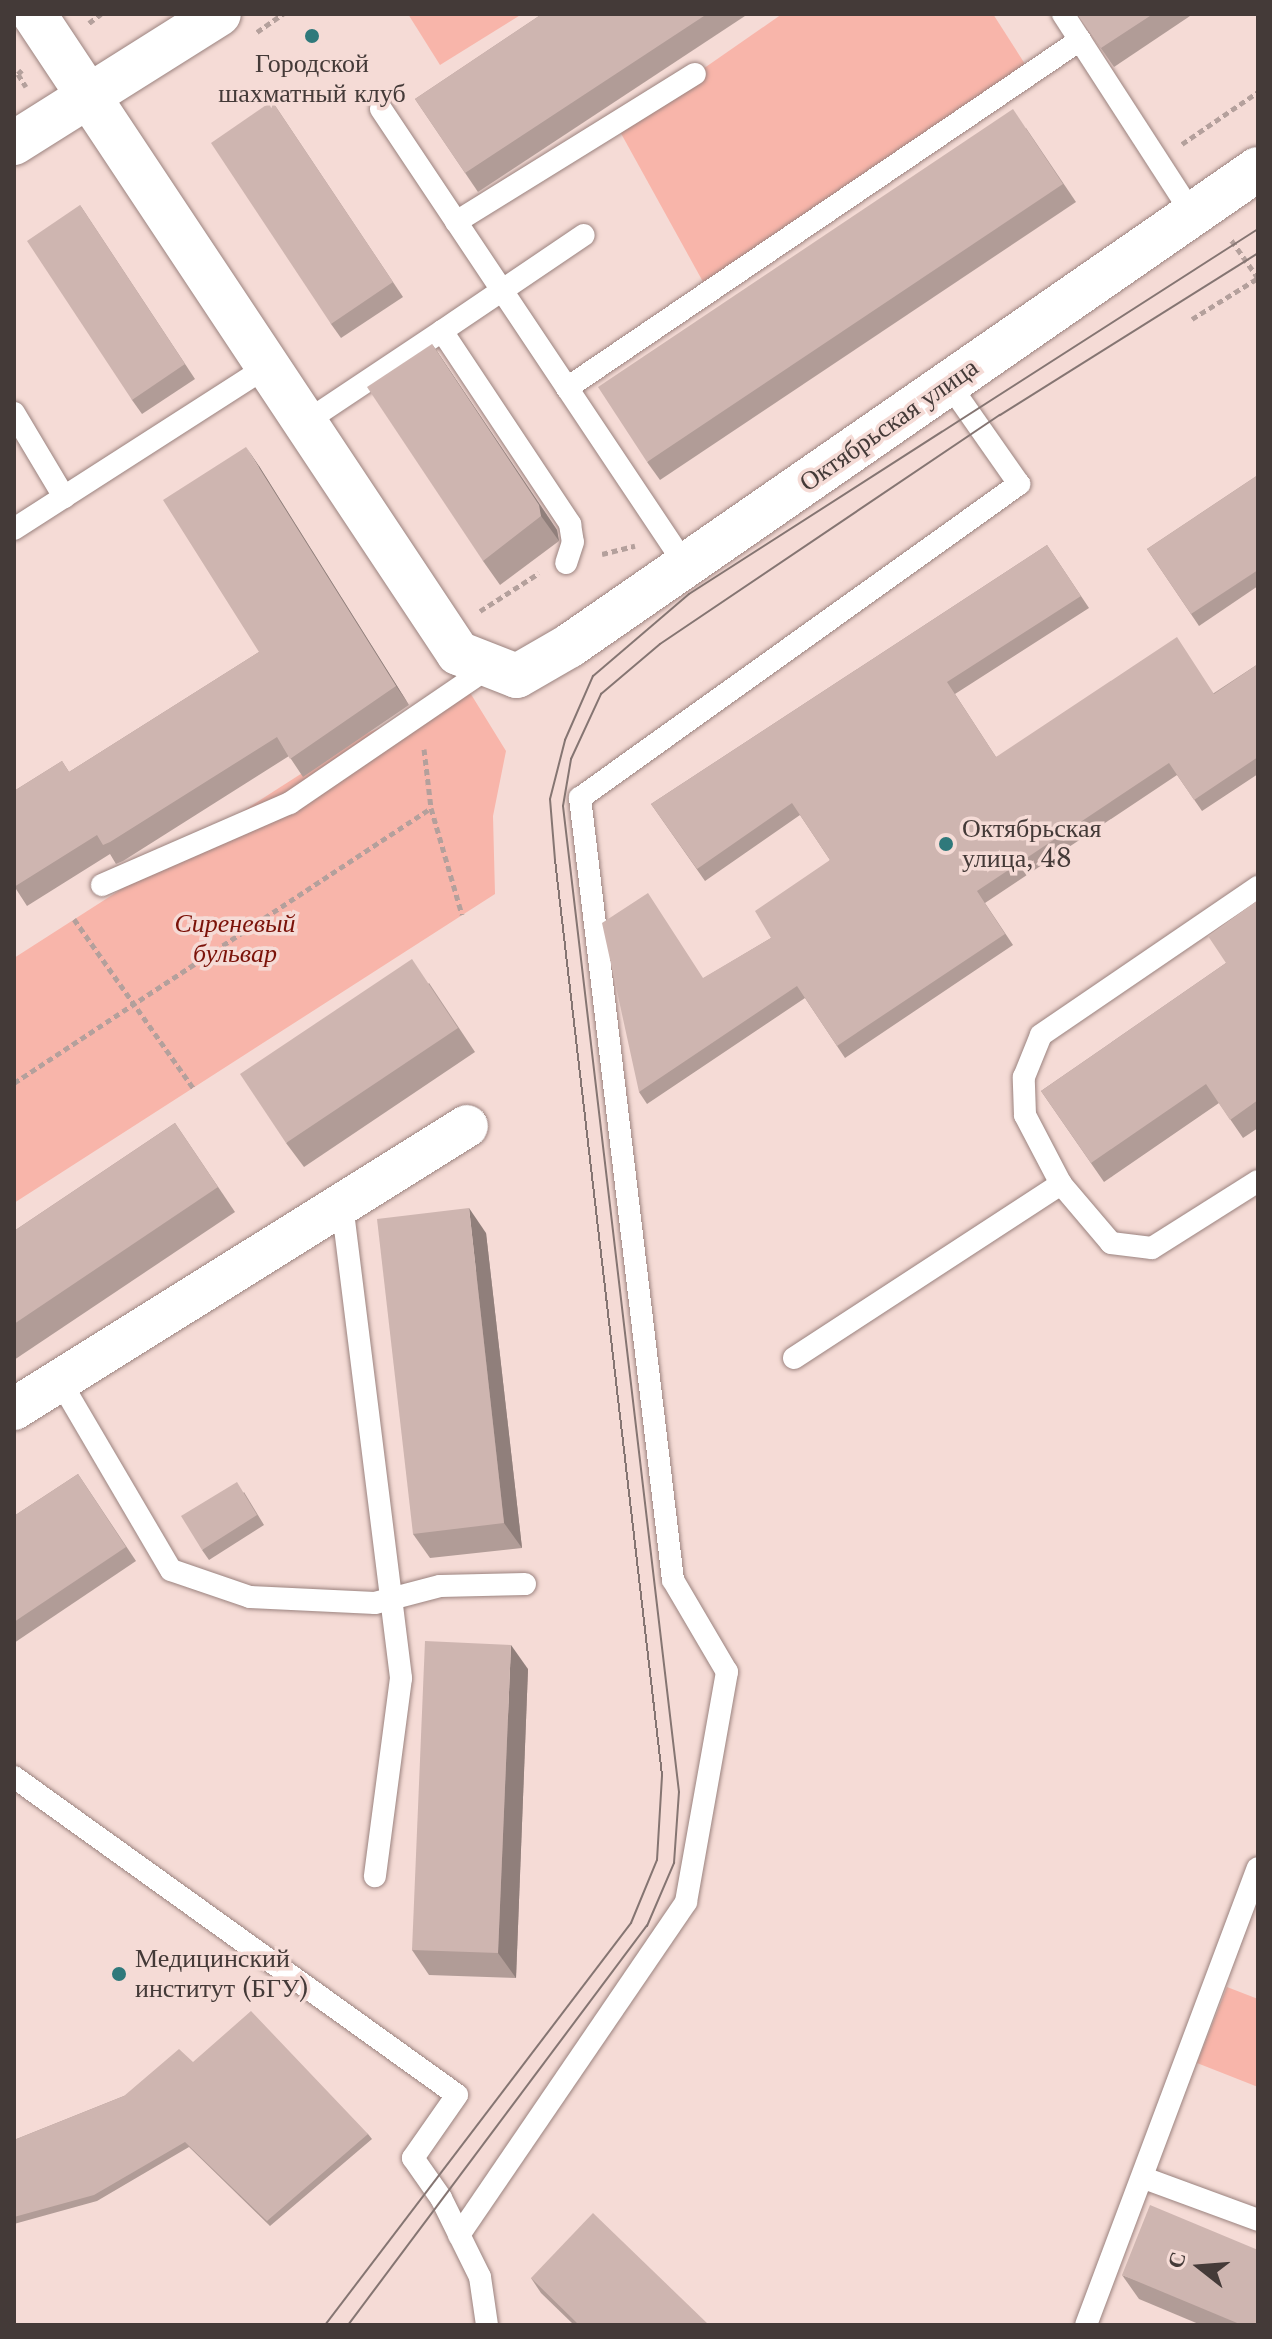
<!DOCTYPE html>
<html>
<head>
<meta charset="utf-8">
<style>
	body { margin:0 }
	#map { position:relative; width:1272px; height:2339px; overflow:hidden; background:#f5dbd6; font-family:"Libre Baskerville",serif }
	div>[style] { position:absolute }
	.green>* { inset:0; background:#f8b5aa }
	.path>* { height:5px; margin-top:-2.5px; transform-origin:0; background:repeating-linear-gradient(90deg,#b4a09c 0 6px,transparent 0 10px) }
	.roads { filter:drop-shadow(0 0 2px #9b837f) drop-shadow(0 0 2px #9b837f) }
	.service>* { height:22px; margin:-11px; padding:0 11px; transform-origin:11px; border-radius:11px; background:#fff }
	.minor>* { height:42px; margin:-21px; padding:0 21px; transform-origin:21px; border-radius:21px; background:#fff }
	.tertiary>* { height:44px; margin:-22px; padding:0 22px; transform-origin:22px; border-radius:22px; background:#fff }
	.tram>* { height:2px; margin:-1px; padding:0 1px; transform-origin:1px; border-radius:1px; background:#857572 }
	.wall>* { inset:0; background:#b19c97 }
	.shaded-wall>* { inset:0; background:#907f7b }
	.building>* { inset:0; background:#ceb5b0 }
	.dots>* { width:22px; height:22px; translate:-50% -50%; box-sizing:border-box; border:4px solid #f5dbd6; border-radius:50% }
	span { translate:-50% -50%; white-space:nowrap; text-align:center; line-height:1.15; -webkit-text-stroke:7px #f5dbd6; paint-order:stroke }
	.poi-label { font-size:26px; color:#443a38 }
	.left { translate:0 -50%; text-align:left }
	.street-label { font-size:26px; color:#443a38 }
	.park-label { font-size:26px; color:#7b1209; font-style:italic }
	.frame { position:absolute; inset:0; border:16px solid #443a38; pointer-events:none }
	.north { position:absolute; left:1160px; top:2227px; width:80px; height:80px; -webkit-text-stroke:6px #f5dbd6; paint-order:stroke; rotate:287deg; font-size:22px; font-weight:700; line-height:32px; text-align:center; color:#443a38 }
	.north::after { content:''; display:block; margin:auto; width:28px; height:36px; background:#443a38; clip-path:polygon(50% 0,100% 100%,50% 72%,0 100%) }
</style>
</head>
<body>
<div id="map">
	<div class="green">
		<div style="clip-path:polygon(408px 14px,522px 14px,440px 65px)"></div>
		<div style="clip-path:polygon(782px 14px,993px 14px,1032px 75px,707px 289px,618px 128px)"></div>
		<div style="clip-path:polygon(469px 691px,506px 751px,493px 816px,495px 894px,14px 1203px,14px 958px,360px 736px)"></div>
		<div style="clip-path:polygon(1227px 1987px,1258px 1999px,1258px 2087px,1197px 2063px)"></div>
	</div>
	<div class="path">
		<div style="left:89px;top:23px;width:15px;rotate:-37deg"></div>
		<div style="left:257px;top:32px;width:32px;rotate:-35deg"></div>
		<div style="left:22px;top:70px;width:6px;rotate:135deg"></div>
		<div style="left:18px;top:74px;width:15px;rotate:58deg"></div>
		<div style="left:1182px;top:144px;width:92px;rotate:-34.4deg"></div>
		<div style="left:1192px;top:319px;width:78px;rotate:-31.8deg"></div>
		<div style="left:1258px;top:278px;width:49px;rotate:-125deg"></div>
		<div style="left:602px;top:554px;width:34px;rotate:-14deg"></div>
		<div style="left:480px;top:611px;width:70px;rotate:-32.8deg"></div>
		<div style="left:424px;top:749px;width:59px;rotate:83.2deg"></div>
		<div style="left:431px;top:808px;width:111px;rotate:73.8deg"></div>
		<div style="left:74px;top:919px;width:207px;rotate:54.8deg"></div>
		<div style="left:14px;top:1083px;width:500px;rotate:-33.4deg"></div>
	</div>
	<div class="roads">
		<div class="service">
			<div style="left:1063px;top:14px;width:239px;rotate:57.1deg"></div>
			<div style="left:381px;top:109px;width:549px;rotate:56.28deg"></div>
			<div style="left:456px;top:222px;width:281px;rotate:-31.8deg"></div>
			<div style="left:442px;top:331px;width:171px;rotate:-34.1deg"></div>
			<div style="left:567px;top:388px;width:620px;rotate:-34.15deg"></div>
			<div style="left:14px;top:413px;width:98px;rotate:59.2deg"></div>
			<div style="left:304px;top:423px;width:166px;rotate:-33.7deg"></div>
			<div style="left:442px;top:331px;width:232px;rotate:56.4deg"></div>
			<div style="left:570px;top:524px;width:18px;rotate:81deg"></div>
			<div style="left:573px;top:542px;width:22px;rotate:108deg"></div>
			<div style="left:14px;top:529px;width:300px;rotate:-32.7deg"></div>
			<div style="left:102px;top:885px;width:205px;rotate:-23.6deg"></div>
			<div style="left:290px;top:803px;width:243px;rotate:-34.3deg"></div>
			<div style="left:1061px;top:1184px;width:78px;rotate:-117.6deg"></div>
			<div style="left:1025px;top:1115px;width:38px;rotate:-92deg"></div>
			<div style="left:1024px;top:1077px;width:45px;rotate:-68deg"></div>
			<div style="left:1041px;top:1035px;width:263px;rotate:-34.3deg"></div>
			<div style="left:342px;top:1204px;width:478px;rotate:82.9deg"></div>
			<div style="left:401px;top:1678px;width:200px;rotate:97.5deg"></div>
			<div style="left:794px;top:1358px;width:319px;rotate:-33.1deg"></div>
			<div style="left:1061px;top:1184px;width:77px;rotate:49.7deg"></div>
			<div style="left:1111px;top:1243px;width:41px;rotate:7deg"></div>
			<div style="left:1152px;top:1248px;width:125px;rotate:-32.3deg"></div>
			<div style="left:60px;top:1381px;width:219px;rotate:59.6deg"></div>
			<div style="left:171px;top:1570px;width:83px;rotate:18.9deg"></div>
			<div style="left:250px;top:1597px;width:125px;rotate:2.7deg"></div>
			<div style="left:375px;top:1603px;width:67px;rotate:-14.7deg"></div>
			<div style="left:440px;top:1586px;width:85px;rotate:-1.3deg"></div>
			<div style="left:14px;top:1777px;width:545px;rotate:35.67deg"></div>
			<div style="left:457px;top:2095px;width:77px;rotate:124.9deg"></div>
			<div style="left:413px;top:2158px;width:49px;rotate:55deg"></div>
			<div style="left:441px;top:2198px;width:88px;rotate:63.7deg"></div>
			<div style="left:480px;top:2277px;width:49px;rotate:81.7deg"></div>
			<div style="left:1144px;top:2178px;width:121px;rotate:20.2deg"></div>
			<div style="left:459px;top:2235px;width:403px;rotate:-55.7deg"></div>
			<div style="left:686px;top:1902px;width:234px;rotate:-79.9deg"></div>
			<div style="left:727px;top:1672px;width:107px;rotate:-120.4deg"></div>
			<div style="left:673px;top:1580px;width:788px;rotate:-96.78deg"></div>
			<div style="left:580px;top:798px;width:540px;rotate:-35.57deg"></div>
			<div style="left:1019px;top:484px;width:122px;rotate:-125deg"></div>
			<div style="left:1086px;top:2325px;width:488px;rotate:-69.4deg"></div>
		</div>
		<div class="minor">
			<div style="left:14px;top:1409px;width:534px;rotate:-31.99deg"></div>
		</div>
		<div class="tertiary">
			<div style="left:34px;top:14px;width:767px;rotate:56.43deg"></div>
			<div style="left:458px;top:653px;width:63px;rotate:21.3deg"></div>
			<div style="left:517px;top:676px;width:60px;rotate:-30deg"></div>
			<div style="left:569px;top:646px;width:838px;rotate:-34.7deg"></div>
			<div style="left:14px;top:143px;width:242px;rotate:-32.2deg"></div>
		</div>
	</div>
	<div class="tram">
		<div style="left:325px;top:2325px;width:505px;rotate:-52.72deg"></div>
		<div style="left:631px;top:1923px;width:68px;rotate:-67.6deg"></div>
		<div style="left:657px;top:1860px;width:85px;rotate:-86.6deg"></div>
		<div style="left:662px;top:1775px;width:921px;rotate:-96.67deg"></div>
		<div style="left:555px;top:860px;width:61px;rotate:-94.7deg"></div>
		<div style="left:550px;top:799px;width:61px;rotate:-75.7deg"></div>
		<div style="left:565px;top:740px;width:70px;rotate:-66.4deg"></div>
		<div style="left:593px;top:676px;width:126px;rotate:-40.5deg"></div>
		<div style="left:689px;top:594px;width:676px;rotate:-32.68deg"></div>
		<div style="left:348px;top:2325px;width:499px;rotate:-53.2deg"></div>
		<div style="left:647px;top:1926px;width:69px;rotate:-66.8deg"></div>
		<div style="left:674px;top:1863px;width:71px;rotate:-86deg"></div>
		<div style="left:679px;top:1792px;width:993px;rotate:-96.71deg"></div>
		<div style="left:563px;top:806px;width:48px;rotate:-80.3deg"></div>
		<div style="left:571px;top:759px;width:72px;rotate:-65.2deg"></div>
		<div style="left:601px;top:694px;width:77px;rotate:-40.3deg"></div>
		<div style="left:660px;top:644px;width:410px;rotate:-34deg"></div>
		<div style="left:1000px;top:415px;width:305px;rotate:-32.1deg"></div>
	</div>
	<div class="wall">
		<div style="clip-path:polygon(542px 14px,748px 14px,478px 192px,415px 99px)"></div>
		<div style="clip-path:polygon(1077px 14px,1193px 14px,1114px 67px)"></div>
		<div style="clip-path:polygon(272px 101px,403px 297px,341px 338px,331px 324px)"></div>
		<div style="clip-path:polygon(1026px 128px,1076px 202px,660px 480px,647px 462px)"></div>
		<div style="clip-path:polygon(80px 205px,195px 379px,142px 414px,132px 400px)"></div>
		<div style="clip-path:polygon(432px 344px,557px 530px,559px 541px,500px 585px,483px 561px)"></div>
		<div style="clip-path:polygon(259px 466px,409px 705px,303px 777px,289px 756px,123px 861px,116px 864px,110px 854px,27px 906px,16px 889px,14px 890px,14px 791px,62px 761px,69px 772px,259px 652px)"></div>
		<div style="clip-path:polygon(1258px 475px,1258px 586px,1199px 626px,1147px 549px)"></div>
		<div style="clip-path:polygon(1047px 545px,1089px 608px,955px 694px,996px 757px,1214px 693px,1258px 664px,1258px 774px,1202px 811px,1177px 775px,985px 903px,1013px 945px,845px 1058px,805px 998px,647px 1104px,639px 1092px,704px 978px,771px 938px,830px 860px,800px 815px,705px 881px,651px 804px)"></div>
		<div style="clip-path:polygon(1258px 900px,1258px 1128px,1243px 1138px,1219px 1103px,1104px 1182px,1041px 1091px,1226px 963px)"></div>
		<div style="clip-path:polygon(429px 983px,475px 1052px,304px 1167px,286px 1143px)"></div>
		<div style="clip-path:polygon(175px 1123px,235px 1212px,14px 1360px,14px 1231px)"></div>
		<div style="clip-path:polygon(486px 1233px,522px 1548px,430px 1558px,413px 1534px)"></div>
		<div style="clip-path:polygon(78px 1474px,136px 1561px,14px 1643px,14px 1516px)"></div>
		<div style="clip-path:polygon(244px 1492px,264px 1525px,209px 1560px,202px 1550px)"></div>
		<div style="clip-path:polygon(528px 1669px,516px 1978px,429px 1975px,412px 1950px)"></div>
		<div style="clip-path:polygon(193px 2062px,368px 2134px,372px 2139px,270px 2226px,189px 2147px,97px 2201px,14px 2224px,14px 2140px,124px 2096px)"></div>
		<div style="clip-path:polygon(1122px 2275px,1258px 2325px,1201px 2325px,1139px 2299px)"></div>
		<div style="clip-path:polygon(531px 2278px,709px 2325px,574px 2325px,541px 2293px)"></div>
	</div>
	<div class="shaded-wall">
		<div style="clip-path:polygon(432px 344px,557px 530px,559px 541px,541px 516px)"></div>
		<div style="clip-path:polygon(246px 447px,259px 466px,409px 705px,396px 686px)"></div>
		<div style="clip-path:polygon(469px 1208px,486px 1233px,522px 1548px,504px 1523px)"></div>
		<div style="clip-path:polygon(511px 1645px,528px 1669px,516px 1978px,498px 1953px)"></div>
	</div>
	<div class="building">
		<div style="clip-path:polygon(542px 14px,707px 14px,465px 173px,415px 99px)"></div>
		<div style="clip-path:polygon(1077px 14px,1153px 14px,1101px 48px)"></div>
		<div style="clip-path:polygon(272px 101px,393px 282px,331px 324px,211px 143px)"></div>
		<div style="clip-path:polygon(1013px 109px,1063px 184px,647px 462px,598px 387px)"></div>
		<div style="clip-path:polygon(80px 205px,185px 364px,132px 400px,27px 241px)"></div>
		<div style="clip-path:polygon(432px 344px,539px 505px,541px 516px,483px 561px,367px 387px)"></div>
		<div style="clip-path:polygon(246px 447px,396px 686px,290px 759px,277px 737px,110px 842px,103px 845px,97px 835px,14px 887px,14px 791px,62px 761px,69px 772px,259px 652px,163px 500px)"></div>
		<div style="clip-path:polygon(1258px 475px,1258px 570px,1191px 614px,1147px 549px)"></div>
		<div style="clip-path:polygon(1047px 545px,1081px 596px,947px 682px,996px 757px,1177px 637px,1214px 694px,1258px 664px,1258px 757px,1194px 800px,1169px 763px,977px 891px,1005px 934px,837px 1046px,797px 986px,639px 1092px,602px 923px,648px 893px,703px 978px,771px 938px,755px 911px,830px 860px,792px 803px,697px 869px,651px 804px)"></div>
		<div style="clip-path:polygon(1258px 900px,1258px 1100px,1230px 1120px,1206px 1084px,1091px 1163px,1041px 1091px,1226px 963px,1208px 936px)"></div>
		<div style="clip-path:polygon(412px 959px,458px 1028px,286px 1143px,240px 1074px)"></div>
		<div style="clip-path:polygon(175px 1123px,218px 1187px,14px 1324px,14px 1231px)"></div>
		<div style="clip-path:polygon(469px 1208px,504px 1523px,413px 1534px,377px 1219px)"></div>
		<div style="clip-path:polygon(78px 1474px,126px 1547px,14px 1622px,14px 1516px)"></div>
		<div style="clip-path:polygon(237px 1482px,257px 1515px,202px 1550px,181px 1516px)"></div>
		<div style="clip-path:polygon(425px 1641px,511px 1645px,498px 1953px,412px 1950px)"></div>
		<div style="clip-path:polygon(251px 2011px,368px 2134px,267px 2221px,185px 2142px,94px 2195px,14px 2217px,14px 2140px,124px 2096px,179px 2049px,193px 2062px)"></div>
		<div style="clip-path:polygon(1150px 2205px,1258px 2250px,1258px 2325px,1242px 2325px,1122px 2275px)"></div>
		<div style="clip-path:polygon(593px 2213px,709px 2325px,579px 2325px,531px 2278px)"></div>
	</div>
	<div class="dots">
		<div style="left:312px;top:36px;background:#2f797b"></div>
		<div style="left:946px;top:844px;background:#2f797b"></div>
		<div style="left:119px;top:1974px;background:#2f797b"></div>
	</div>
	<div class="poi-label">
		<span style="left:312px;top:79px">Городской<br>шахматный клуб</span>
		<span class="left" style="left:962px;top:844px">Октябрьская<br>улица, 48</span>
		<span class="left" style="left:135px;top:1974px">Медицинский<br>институт (БГУ)</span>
	</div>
	<div class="street-label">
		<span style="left:889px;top:425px;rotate:-35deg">Октябрьская улица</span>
	</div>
	<div class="park-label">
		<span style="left:235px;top:939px">Сиреневый<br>бульвар</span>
	</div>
	<div class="frame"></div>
	<div class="north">С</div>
</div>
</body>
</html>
